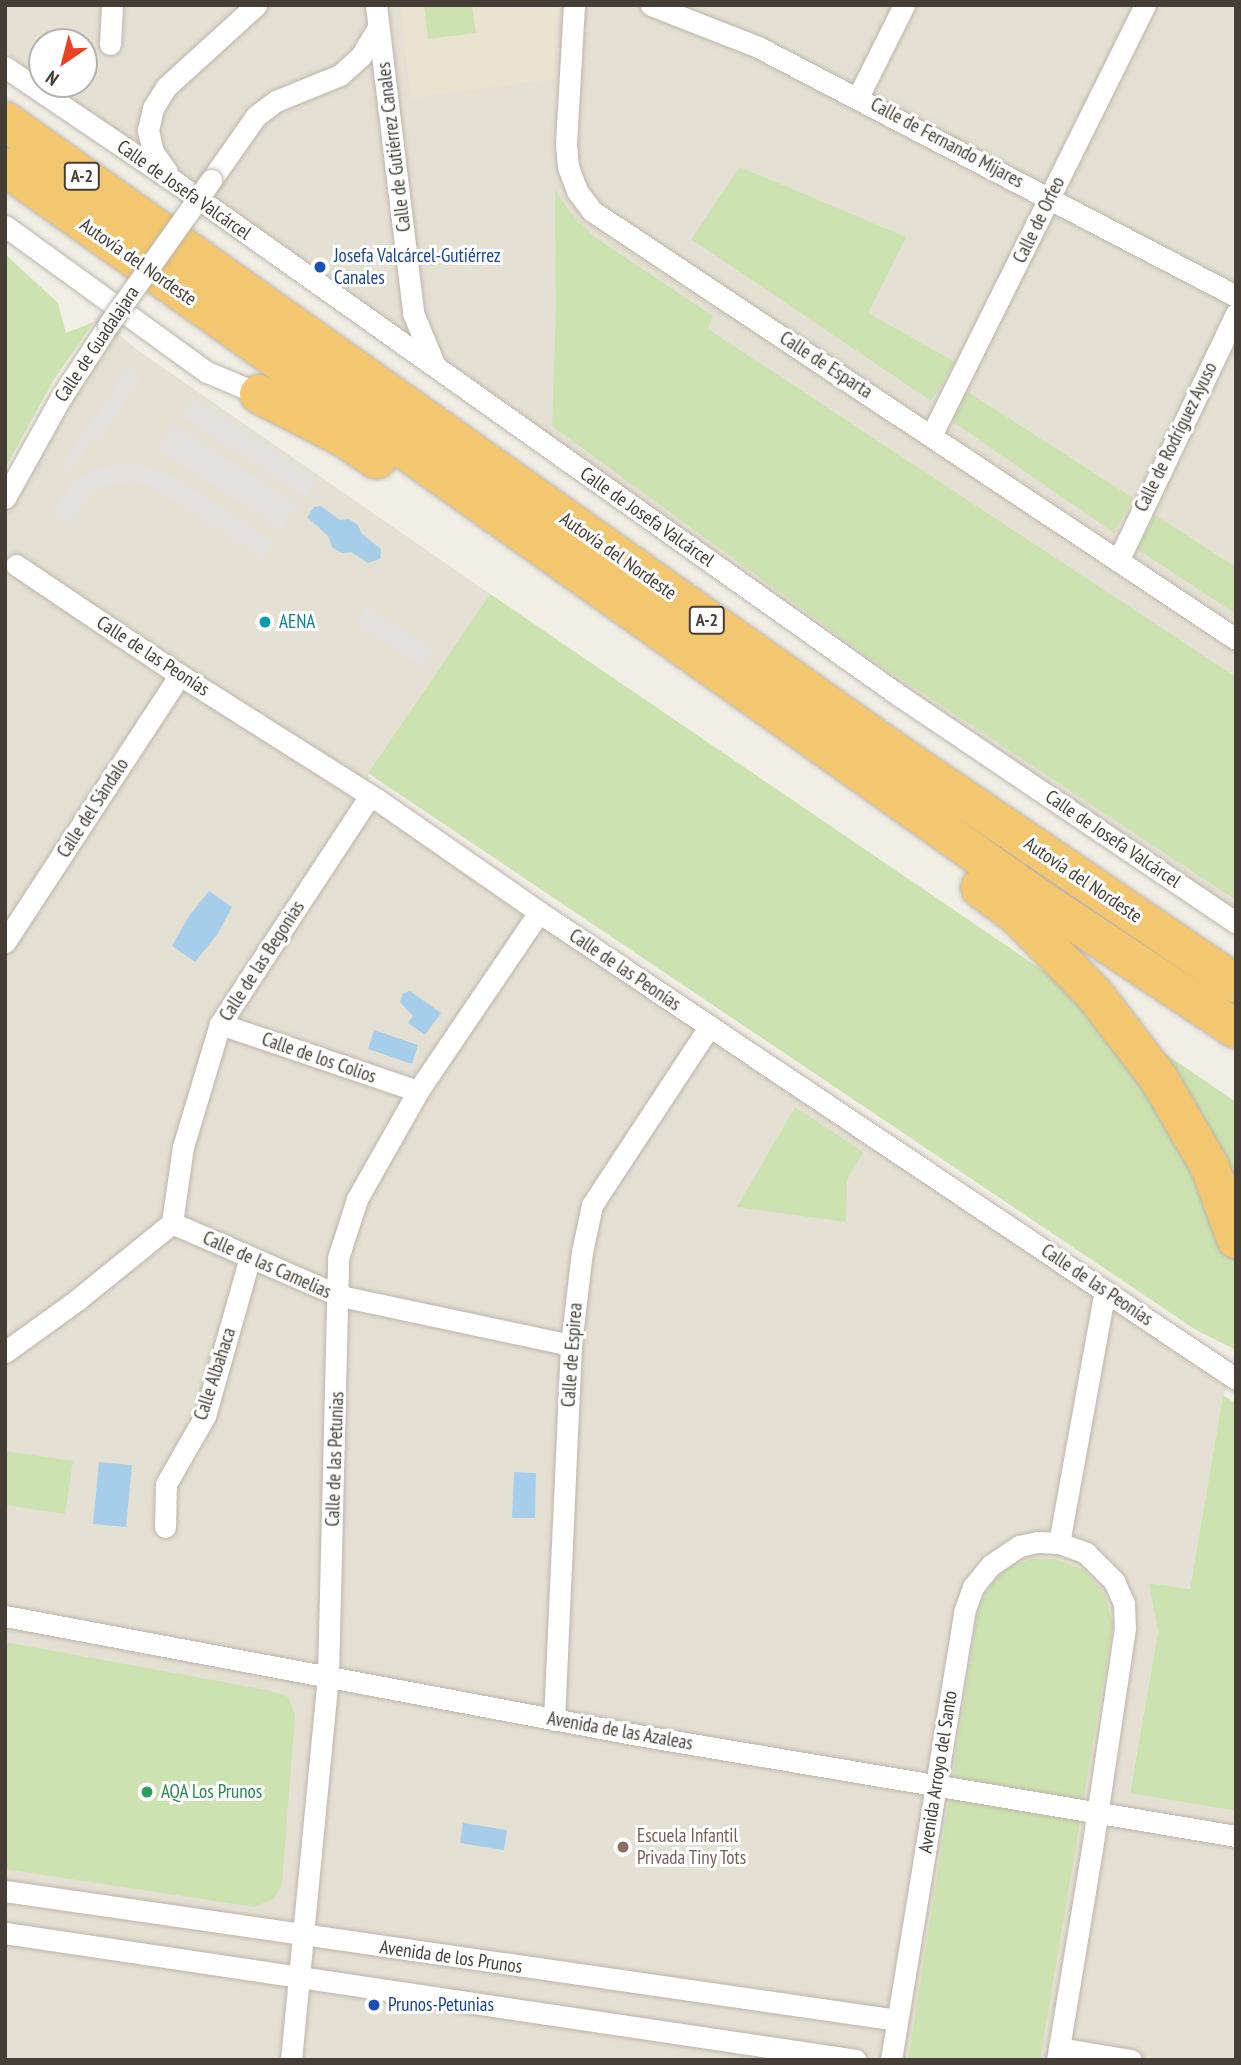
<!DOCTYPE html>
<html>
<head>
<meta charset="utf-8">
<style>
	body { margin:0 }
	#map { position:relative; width:1241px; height:2065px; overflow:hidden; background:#f1eee6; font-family:"PT Sans Narrow",sans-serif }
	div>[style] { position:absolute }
	.residential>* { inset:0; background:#e5e0d4 }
	.education>* { inset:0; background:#eae3d0 }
	.green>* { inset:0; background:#cce3b1 }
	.parking>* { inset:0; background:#e3e1de }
	.water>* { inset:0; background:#a6ceea }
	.roads { filter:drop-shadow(0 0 2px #bcb5a9) drop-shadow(0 0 2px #bcb5a9) }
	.street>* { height:21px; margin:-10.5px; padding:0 10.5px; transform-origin:10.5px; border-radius:10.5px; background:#fff }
	.highway>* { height:38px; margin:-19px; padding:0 19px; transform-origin:19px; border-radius:19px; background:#f3c76f }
	.bridges { filter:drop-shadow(0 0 2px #bcb5a9) drop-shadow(0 0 2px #bcb5a9) }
	.street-bridge>* { height:21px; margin:-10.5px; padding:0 10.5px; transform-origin:10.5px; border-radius:10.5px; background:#fff }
	.dots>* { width:19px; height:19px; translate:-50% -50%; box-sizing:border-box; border:4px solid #fff; border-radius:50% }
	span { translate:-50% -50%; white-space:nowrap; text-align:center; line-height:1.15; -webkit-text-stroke:6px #fff; paint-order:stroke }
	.shield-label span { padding:2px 5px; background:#fff; border:2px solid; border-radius:5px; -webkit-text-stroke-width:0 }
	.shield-label { font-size:18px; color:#443e36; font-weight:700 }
	.street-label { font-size:19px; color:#443e36 }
	.transit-label { font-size:19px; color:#164399 }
	.left { translate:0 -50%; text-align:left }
	.culture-label { font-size:19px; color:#0d838f }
	.leisure-label { font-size:19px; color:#27864d }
	.education-label { font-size:19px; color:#785e54 }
	.frame { position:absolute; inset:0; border:7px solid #443e36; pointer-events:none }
	.north { position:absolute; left:28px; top:28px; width:70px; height:70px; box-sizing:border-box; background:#fff; border:2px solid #b4b2af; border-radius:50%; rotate:215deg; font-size:19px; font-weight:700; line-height:28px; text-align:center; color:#443e36 }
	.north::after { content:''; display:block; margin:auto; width:24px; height:32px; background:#ea4224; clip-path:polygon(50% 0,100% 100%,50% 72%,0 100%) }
</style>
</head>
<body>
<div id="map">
	<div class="residential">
		<div style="clip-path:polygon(evenodd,5px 5px,1236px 5px,1236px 930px,62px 105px,5px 50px,5px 5px,42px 42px,84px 42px,84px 84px,42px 84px,42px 42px)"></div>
		<div style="clip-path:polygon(108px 325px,136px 349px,490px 594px,368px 773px,370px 796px,1232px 1377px,1223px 1395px,1190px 1589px,1150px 1583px,1158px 1632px,1130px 1792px,1236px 1811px,1236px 2060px,5px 2060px,5px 498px)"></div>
	</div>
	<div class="education">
		<div style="clip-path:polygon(400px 5px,558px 5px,554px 79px,411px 98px)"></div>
	</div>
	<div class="green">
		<div style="clip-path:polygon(424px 5px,472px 5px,476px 33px,428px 39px)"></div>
		<div style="clip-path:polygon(740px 167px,906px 237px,868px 313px,955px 362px,931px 401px,691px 239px)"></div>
		<div style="clip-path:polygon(555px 190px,570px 212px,593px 236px,713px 316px,708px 329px,1236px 677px,1236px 900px,871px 659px,552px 426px,556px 309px)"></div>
		<div style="clip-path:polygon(5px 254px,58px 303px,66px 333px,94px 322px,53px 381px,5px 469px)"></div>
		<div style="clip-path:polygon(965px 390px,1133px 498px,1114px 533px,952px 421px)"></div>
		<div style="clip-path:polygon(1155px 515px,1236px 567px,1236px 614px,1137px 549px)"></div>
		<div style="clip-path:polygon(490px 594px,1236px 1102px,1236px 1350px,1196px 1330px,368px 773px)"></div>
		<div style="clip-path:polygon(795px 1107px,863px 1152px,847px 1180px,846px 1222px,737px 1207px)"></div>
		<div style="clip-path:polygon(1223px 1395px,1236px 1404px,1236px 1811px,1130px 1793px,1158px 1632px,1149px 1583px,1190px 1589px)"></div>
		<div style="clip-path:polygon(5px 1451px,73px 1461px,65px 1514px,5px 1505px)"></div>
		<div style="clip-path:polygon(1031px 1559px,1056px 1559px,1084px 1570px,1105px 1595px,1113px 1625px,1040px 2060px,908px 2060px,979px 1607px,991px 1585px,1005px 1570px)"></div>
		<div style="clip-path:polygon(5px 1642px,272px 1691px,288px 1697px,295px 1715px,282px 1885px,274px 1899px,254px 1907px,5px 1869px)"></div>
	</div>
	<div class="parking">
		<div style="clip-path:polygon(128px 369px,141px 378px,100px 439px,94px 436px,69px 472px,61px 467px)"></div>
		<div style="clip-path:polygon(194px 399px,316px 480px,305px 496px,182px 416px)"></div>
		<div style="clip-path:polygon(174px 426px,298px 505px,281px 528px,158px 449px)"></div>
		<div style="clip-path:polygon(122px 465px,143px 466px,173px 477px,274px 543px,264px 559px,150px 485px,132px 482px,114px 483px,94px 490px,67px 523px,51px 514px,76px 480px,100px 469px)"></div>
		<div style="clip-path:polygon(366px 607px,433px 650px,422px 666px,356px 623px)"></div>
	</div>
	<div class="water">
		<div style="clip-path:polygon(321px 506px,340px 520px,349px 519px,358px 525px,362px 534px,381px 549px,380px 559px,368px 563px,351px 552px,342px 553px,332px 547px,328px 536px,307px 517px,314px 507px)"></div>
		<div style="clip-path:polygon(209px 891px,232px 907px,217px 935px,195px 962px,172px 946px,189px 916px)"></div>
		<div style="clip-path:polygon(410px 991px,441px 1013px,425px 1035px,408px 1023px,413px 1016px,400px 1002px,403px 993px)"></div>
		<div style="clip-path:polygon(374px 1030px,418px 1045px,412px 1064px,368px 1049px)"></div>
		<div style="clip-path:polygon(99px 1462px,132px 1465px,126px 1527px,93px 1524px)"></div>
		<div style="clip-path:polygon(514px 1472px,536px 1473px,535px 1518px,512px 1518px)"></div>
		<div style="clip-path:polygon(463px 1823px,507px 1830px,504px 1850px,460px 1843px)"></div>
	</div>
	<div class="roads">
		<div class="street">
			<div style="left:376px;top:5px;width:310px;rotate:83.1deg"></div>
			<div style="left:413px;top:313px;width:57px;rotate:67.5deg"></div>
			<div style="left:574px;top:5px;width:139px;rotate:93.3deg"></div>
			<div style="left:566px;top:144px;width:23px;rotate:85deg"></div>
			<div style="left:568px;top:167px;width:26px;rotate:69deg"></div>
			<div style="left:577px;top:191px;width:25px;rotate:53deg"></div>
			<div style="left:592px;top:211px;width:773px;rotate:33.61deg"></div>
			<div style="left:651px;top:5px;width:115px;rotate:21.4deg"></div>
			<div style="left:758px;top:47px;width:539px;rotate:27.52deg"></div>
			<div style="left:110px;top:44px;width:39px;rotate:-87deg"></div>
			<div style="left:5px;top:67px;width:205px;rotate:34.1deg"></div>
			<div style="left:175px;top:182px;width:889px;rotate:35.34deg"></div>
			<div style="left:900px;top:696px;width:405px;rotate:34deg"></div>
			<div style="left:858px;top:97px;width:103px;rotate:-63.4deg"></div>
			<div style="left:167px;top:172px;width:24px;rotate:-125deg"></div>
			<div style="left:153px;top:152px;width:23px;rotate:-103deg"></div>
			<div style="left:148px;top:130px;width:23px;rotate:-77deg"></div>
			<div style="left:153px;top:108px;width:25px;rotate:-58deg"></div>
			<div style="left:166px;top:87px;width:122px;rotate:-42.3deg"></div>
			<div style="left:211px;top:180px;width:78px;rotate:-54.9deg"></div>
			<div style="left:256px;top:116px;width:25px;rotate:-37deg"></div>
			<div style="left:276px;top:101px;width:69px;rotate:-22.1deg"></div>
			<div style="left:340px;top:75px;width:28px;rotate:-42deg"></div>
			<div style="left:361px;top:56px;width:31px;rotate:-59deg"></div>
			<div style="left:5px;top:226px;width:249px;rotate:35.9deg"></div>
			<div style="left:207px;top:372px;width:56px;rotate:22.9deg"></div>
			<div style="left:932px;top:434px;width:479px;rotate:-63.6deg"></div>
			<div style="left:5px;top:498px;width:113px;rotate:-60.9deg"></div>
			<div style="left:60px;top:399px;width:88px;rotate:-57deg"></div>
			<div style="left:1118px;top:561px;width:274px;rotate:-64.5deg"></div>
			<div style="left:16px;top:565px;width:197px;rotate:33.9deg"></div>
			<div style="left:180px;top:675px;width:234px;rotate:32.3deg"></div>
			<div style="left:378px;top:800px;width:196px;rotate:34.8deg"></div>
			<div style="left:539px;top:912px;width:839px;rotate:33.82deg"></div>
			<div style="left:5px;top:942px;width:319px;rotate:-56.8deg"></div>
			<div style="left:220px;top:1024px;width:209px;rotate:18.7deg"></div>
			<div style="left:172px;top:1223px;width:77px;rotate:-81.8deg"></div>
			<div style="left:183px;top:1147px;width:128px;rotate:-73.3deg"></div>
			<div style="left:220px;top:1024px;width:273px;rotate:-56.7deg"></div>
			<div style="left:5px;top:1352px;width:89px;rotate:-35.8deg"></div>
			<div style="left:77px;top:1300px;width:122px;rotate:-39deg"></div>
			<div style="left:172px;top:1223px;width:183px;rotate:23.5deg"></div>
			<div style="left:340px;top:1296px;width:236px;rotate:12deg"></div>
			<div style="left:165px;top:1527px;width:43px;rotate:-88.7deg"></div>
			<div style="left:166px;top:1484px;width:78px;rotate:-60.2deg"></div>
			<div style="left:205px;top:1416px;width:165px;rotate:-74.2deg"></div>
			<div style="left:1059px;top:1543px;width:256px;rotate:-79.7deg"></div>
			<div style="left:5px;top:1616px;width:644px;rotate:10.65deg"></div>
			<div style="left:638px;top:1735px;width:606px;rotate:9.59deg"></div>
			<div style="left:554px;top:1720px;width:375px;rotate:-87.4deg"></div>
			<div style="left:571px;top:1345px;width:94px;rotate:-83.3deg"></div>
			<div style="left:582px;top:1252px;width:48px;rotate:-78deg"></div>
			<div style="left:592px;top:1205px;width:213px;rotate:-56.7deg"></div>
			<div style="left:5px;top:1891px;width:901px;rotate:8.23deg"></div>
			<div style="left:5px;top:1933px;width:860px;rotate:8.49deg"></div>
			<div style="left:1059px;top:2048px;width:73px;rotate:9.5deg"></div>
			<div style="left:291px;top:2060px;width:386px;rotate:-84.5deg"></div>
			<div style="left:328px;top:1676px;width:418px;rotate:-88.6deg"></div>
			<div style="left:338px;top:1258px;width:62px;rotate:-72.1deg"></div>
			<div style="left:357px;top:1199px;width:124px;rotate:-60.5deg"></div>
			<div style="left:418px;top:1091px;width:216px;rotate:-55.9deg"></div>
			<div style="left:891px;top:2060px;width:454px;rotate:-80.7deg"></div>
			<div style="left:964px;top:1612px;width:27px;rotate:-70deg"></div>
			<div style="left:973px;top:1587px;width:28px;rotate:-51deg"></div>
			<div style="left:991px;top:1565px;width:34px;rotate:-34deg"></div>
			<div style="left:1019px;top:1546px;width:19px;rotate:-12deg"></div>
			<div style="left:1038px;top:1542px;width:21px;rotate:3deg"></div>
			<div style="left:1059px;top:1543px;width:29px;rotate:20deg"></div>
			<div style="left:1086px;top:1553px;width:40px;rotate:45deg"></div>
			<div style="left:1114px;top:1581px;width:24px;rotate:66deg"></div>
			<div style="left:1124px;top:1603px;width:25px;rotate:88deg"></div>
			<div style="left:1125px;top:1628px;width:223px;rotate:98.5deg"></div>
			<div style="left:1092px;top:1849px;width:214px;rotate:99.4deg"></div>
		</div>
		<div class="highway">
			<div style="left:5px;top:121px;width:1080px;rotate:35.35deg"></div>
			<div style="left:886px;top:746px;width:423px;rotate:34.2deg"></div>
			<div style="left:5px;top:167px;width:1273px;rotate:35.28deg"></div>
			<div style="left:1044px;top:902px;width:230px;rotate:33.5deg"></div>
			<div style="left:259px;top:394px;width:98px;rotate:27.3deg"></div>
			<div style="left:346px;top:439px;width:37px;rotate:34deg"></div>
			<div style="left:980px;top:888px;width:47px;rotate:36.4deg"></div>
			<div style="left:1018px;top:916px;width:110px;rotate:45.7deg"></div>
			<div style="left:1095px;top:995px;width:106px;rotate:52.7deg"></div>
			<div style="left:1159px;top:1079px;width:102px;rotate:59.9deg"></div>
			<div style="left:1210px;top:1167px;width:77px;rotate:70.1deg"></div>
		</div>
	</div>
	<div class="bridges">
		<div class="street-bridge">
			<div style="left:108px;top:325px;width:178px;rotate:-54.6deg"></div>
		</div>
	</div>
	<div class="dots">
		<div style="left:320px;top:267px;background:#1a4fb4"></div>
		<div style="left:265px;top:622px;background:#0f9aa8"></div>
		<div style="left:147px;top:1792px;background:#2e9e5b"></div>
		<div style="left:623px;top:1847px;background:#8d6e63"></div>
		<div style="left:374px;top:2005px;background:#1a4fb4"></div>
	</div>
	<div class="shield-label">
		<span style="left:82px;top:176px">A-2</span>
		<span style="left:707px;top:620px">A-2</span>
	</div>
	<div class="street-label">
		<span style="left:947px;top:143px;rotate:28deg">Calle de Fernando Mijares</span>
		<span style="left:394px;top:147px;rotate:-97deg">Calle de Gutiérrez Canales</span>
		<span style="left:184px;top:190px;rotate:35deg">Calle de Josefa Valcárcel</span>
		<span style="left:1039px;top:220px;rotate:-64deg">Calle de Orfeo</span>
		<span style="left:138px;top:262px;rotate:35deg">Autovía del Nordeste</span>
		<span style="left:97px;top:344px;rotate:-56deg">Calle de Guadalajara</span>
		<span style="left:826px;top:365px;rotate:33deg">Calle de Esparta</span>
		<span style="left:1176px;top:437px;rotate:-64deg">Calle de Rodríguez Ayuso</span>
		<span style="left:647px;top:517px;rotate:35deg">Calle de Josefa Valcárcel</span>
		<span style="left:618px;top:556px;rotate:35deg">Autovía del Nordeste</span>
		<span style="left:153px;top:656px;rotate:33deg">Calle de las Peonías</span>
		<span style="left:93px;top:808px;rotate:-57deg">Calle del Sándalo</span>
		<span style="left:1113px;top:839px;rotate:34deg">Calle de Josefa Valcárcel</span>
		<span style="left:1083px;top:880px;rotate:34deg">Autovía del Nordeste</span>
		<span style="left:262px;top:961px;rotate:-57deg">Calle de las Begonias</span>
		<span style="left:625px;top:970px;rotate:34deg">Calle de las Peonías</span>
		<span style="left:319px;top:1058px;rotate:19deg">Calle de los Colios</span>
		<span style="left:267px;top:1265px;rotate:24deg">Calle de las Camelias</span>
		<span style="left:1097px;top:1285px;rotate:34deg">Calle de las Peonías</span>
		<span style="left:572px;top:1355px;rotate:-86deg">Calle de Espirea</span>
		<span style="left:215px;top:1374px;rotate:-72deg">Calle Albahaca</span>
		<span style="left:335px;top:1459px;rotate:-88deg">Calle de las Petunias</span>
		<span style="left:620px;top:1731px;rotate:10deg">Avenida de las Azaleas</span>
		<span style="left:938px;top:1772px;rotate:-81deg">Avenida Arroyo del Santo</span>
		<span style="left:451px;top:1957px;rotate:8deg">Avenida de los Prunos</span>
	</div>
	<div class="transit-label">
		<span class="left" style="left:334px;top:267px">Josefa Valcárcel-Gutiérrez<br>Canales</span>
		<span class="left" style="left:388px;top:2005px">Prunos-Petunias</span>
	</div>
	<div class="culture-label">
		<span class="left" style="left:279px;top:622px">AENA</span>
	</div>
	<div class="leisure-label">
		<span class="left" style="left:161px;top:1792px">AQA Los Prunos</span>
	</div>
	<div class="education-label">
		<span class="left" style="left:637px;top:1847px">Escuela Infantil<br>Privada Tiny Tots</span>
	</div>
	<div class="frame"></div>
	<div class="north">N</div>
</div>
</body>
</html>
